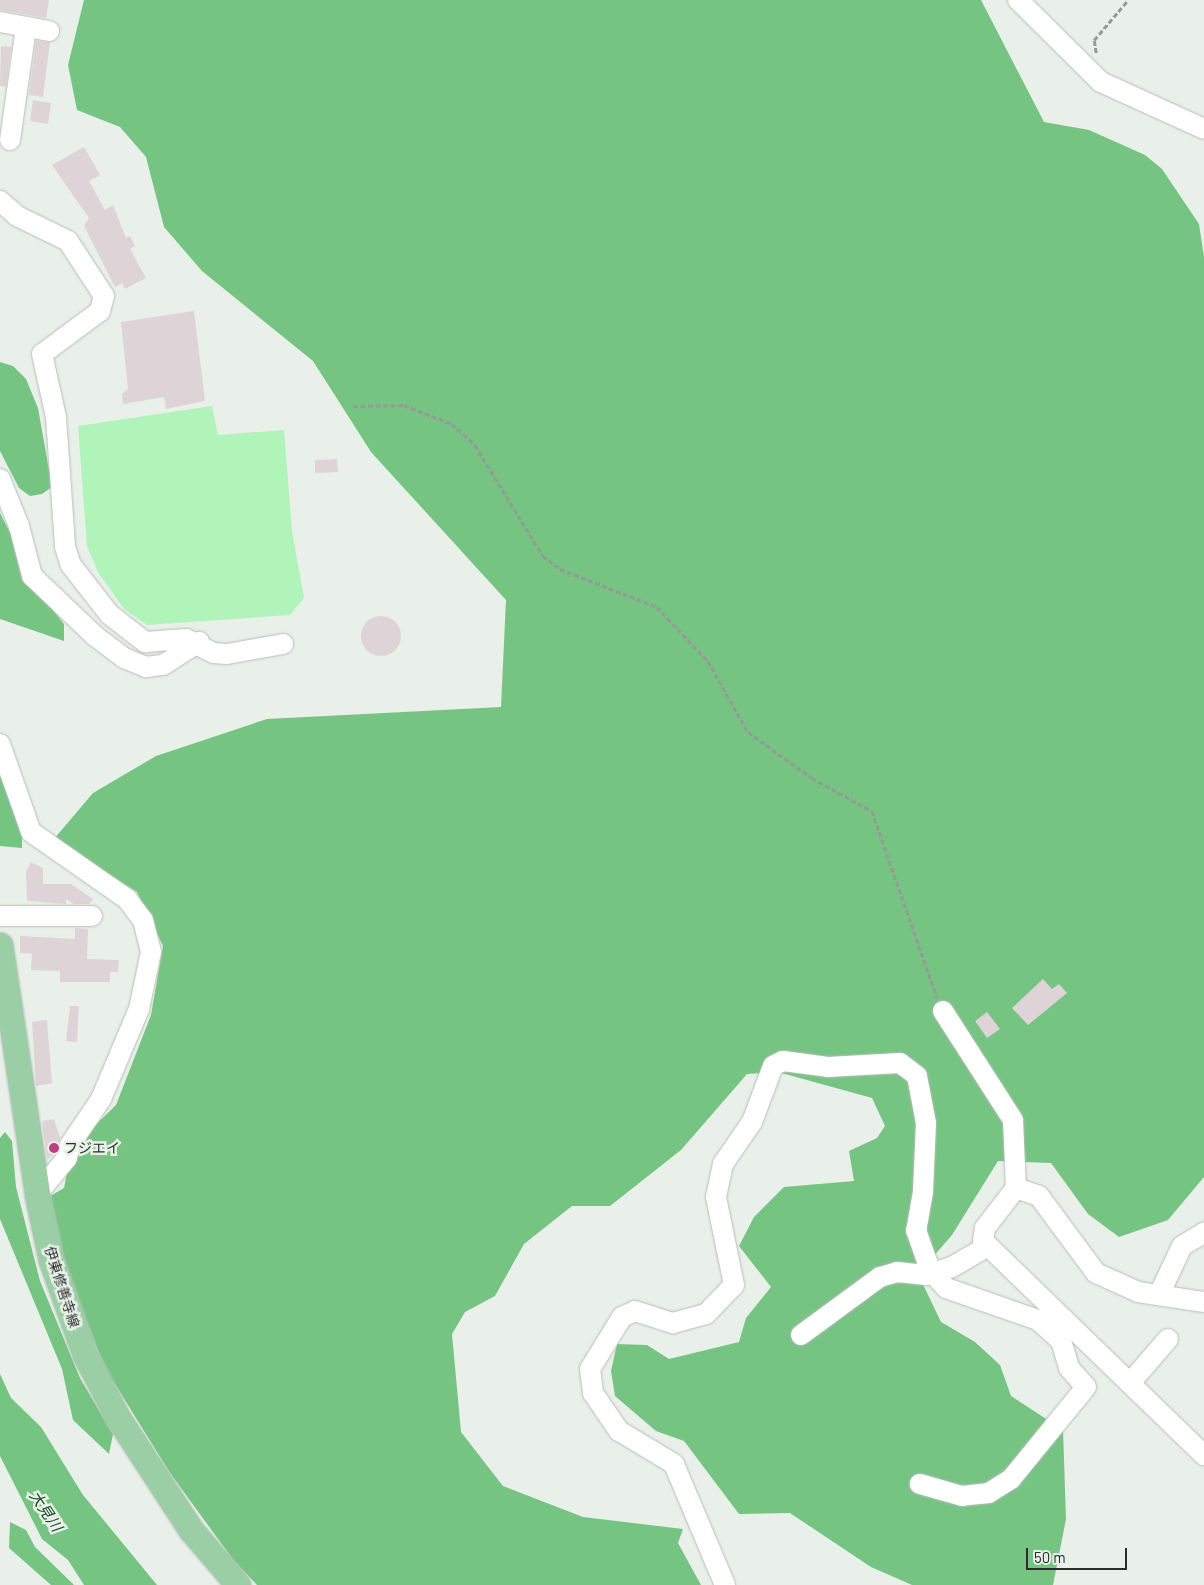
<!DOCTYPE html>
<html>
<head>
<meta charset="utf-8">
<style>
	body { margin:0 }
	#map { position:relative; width:1204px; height:1585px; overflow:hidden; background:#e8f0e9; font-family:Barlow,"Noto Sans JP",sans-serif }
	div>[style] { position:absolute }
	.green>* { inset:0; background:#b1f4ba }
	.forest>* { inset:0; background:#75c482 }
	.building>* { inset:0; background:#ded3d7 }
	.round { border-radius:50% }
	.path>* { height:2.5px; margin-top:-1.25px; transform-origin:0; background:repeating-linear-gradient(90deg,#949a95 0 5px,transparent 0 7.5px) }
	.roads { filter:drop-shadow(0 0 1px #b6beb7) drop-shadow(0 0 1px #b6beb7) }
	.minor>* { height:20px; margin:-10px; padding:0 10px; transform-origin:10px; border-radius:10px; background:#fff }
	.major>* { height:25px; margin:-12.5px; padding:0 12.5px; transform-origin:12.5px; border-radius:12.5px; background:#9acea4 }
	.dots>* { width:14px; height:14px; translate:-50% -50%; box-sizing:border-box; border:2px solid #e8f0e9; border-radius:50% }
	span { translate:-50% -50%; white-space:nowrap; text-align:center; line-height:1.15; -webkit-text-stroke:5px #e8f0e9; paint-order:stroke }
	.poi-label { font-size:14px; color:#2a2d2b }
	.left { translate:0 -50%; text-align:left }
	.street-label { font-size:14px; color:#2a2d2b }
	.water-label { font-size:15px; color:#0e481e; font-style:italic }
	.scale { position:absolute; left:1026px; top:1548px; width:101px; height:22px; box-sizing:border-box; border:2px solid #2a2d2b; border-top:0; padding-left:6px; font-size:15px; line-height:18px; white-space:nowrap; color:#2a2d2b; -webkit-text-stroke:4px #e8f0e9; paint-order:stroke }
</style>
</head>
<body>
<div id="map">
	<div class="green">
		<div style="clip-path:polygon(212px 406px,218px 435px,284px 430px,292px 531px,304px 598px,290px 615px,147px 625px,124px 609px,98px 572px,87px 546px,78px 426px)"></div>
	</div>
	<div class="forest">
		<div style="clip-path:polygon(84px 0,981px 0,1044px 122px,1089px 130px,1145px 155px,1162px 169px,1199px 224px,1204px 257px,1204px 1177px,1168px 1220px,1119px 1237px,1088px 1214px,1051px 1163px,998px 1161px,952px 1235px,918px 1274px,941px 1322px,975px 1342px,1000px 1365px,1011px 1396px,1063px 1430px,1066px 1519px,1053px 1585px,912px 1585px,871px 1567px,790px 1513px,739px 1514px,684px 1441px,656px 1431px,615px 1396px,611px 1371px,617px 1344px,647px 1345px,669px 1359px,739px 1342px,746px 1318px,771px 1287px,739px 1246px,754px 1217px,784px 1187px,854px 1181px,849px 1151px,877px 1138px,885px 1126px,872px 1098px,778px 1072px,747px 1074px,681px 1150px,610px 1206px,572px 1206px,524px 1244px,495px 1296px,465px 1312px,452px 1334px,461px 1432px,503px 1486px,583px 1517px,683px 1529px,678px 1543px,701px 1585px,257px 1585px,234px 1561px,170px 1473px,105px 1368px,70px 1281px,45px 1199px,64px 1188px,72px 1148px,116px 1105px,151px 1015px,163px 946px,137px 892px,54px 839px,93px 793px,156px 756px,267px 719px,501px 707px,506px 600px,371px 452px,313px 361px,202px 271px,164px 227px,146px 157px,120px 127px,77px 110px,68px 65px)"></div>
		<div style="clip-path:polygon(0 362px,13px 366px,26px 379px,38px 408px,52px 487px,42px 494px,30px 496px,19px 488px,0 451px)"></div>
		<div style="clip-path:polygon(0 513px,44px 599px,64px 624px,64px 641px,0 619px)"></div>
		<div style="clip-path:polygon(0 776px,22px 831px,22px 848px,0 846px)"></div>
		<div style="clip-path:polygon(5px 1132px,12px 1141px,16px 1187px,40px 1281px,80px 1378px,113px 1434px,109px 1454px,73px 1420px,62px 1369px,0 1219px,0 1138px)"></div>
		<div style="clip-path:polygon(0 1374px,11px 1398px,41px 1427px,83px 1495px,157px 1585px,84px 1585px,68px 1560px,42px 1539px,0 1456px)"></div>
		<div style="clip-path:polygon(10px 1522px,26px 1530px,35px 1547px,74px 1585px,51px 1585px,9px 1548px)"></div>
	</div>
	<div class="building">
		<div style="clip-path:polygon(0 0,49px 0,46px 18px,0 10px)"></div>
		<div style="clip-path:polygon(36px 41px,50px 42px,43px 97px,29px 95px)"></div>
		<div style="clip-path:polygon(1px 46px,11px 47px,6px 87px,0 86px)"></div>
		<div style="clip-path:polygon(33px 100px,51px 103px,48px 124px,30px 121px)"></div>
		<div style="clip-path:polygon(84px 147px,100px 175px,89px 181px,105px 210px,113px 205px,126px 238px,130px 236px,135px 246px,130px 249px,146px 278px,125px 289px,122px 283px,115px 287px,84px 226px,89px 218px,52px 165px)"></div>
		<div style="clip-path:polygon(194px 311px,205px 401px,166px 409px,164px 397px,123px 404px,122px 394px,128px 389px,121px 322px)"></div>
		<div style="clip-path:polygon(337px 459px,338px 472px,315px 473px,315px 460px)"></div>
		<div class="round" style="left:361px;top:616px;width:40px;height:40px"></div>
		<div style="clip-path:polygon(31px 862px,43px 868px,43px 884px,71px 884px,93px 899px,89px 904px,74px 904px,66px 899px,66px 904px,27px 901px,26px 872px)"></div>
		<div style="clip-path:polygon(75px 928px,88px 929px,87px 959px,119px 960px,118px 972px,110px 972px,110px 982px,60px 982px,60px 971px,31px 970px,32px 954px,20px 953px,20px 936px,75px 939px)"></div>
		<div style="clip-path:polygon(1043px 979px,1052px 989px,1059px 984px,1067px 993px,1028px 1025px,1012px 1008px)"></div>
		<div style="clip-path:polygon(70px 1006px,79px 1006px,77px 1042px,66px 1041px)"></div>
		<div style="clip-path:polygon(987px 1012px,1000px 1029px,987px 1038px,975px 1021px)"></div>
		<div style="clip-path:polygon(47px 1020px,52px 1083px,36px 1086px,32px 1022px)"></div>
		<div style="clip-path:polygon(54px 1119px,60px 1138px,56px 1153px,47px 1159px,42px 1121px)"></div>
	</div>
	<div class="path">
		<div style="left:1096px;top:53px;width:13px;rotate:-99deg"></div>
		<div style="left:1094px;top:40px;width:52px;rotate:-49.6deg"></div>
		<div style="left:353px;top:406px;width:51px;rotate:-1.1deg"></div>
		<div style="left:404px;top:405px;width:52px;rotate:21.6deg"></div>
		<div style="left:452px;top:424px;width:31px;rotate:42deg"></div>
		<div style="left:475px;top:445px;width:130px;rotate:58.5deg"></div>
		<div style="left:543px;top:556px;width:21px;rotate:37deg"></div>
		<div style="left:560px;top:569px;width:104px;rotate:21.4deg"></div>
		<div style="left:657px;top:607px;width:74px;rotate:46.6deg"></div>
		<div style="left:708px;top:661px;width:81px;rotate:60.6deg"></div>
		<div style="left:748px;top:732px;width:79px;rotate:35.7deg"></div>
		<div style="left:812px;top:778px;width:68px;rotate:28.8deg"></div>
		<div style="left:872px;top:811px;width:198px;rotate:70.8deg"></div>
	</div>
	<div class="roads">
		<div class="minor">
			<div style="left:1018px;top:0;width:117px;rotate:44.7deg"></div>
			<div style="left:1101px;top:82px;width:113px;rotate:24.5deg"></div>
			<div style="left:0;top:22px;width:50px;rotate:10.4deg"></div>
			<div style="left:10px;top:140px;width:114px;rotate:-81.9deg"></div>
			<div style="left:0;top:201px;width:23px;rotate:41deg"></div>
			<div style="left:17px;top:216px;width:57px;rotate:26.1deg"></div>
			<div style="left:68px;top:241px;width:66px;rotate:56.8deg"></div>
			<div style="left:104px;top:296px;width:16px;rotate:105deg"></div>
			<div style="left:100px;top:311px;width:72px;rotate:143.4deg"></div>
			<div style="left:42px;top:354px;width:65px;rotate:77.5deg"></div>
			<div style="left:56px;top:417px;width:130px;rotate:86deg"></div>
			<div style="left:65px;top:547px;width:19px;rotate:72deg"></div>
			<div style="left:71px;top:565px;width:62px;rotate:52.2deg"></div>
			<div style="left:109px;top:614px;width:46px;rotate:37.9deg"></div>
			<div style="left:145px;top:642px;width:41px;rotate:-4.2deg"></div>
			<div style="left:186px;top:639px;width:31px;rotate:27deg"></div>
			<div style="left:214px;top:653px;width:13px;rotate:4deg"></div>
			<div style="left:227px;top:654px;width:57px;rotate:-10.1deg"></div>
			<div style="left:0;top:479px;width:51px;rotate:68deg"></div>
			<div style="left:19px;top:526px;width:52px;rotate:75.4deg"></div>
			<div style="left:32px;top:576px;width:87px;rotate:43.6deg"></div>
			<div style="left:95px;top:636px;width:36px;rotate:37deg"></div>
			<div style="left:124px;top:658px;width:24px;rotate:22deg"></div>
			<div style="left:146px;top:667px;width:17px;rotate:-7deg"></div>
			<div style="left:163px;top:665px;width:43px;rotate:-32.6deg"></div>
			<div style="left:0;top:744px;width:93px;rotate:70.6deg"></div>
			<div style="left:31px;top:832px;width:117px;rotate:34.9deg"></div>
			<div style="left:127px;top:899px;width:26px;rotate:53deg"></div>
			<div style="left:143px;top:920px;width:33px;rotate:76deg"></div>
			<div style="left:151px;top:952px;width:58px;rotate:101.9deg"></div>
			<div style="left:139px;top:1009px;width:98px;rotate:112.9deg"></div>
			<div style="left:101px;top:1099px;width:55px;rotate:124deg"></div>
			<div style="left:70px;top:1145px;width:13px;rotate:103deg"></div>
			<div style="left:67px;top:1158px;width:47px;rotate:129.8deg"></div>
			<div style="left:0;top:916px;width:92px"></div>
			<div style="left:943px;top:1011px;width:130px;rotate:57.3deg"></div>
			<div style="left:1013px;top:1120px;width:68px;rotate:87.5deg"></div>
			<div style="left:1016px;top:1188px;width:51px;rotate:127.8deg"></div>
			<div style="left:985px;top:1228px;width:13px;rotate:99deg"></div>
			<div style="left:983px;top:1241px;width:308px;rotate:44.1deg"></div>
			<div style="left:1016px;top:1188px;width:24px;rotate:19deg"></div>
			<div style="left:1039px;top:1196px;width:96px;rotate:53.5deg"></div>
			<div style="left:1096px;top:1273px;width:46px;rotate:24.3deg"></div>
			<div style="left:1138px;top:1292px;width:67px;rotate:8.6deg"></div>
			<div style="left:1159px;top:1295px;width:54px;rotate:-64.9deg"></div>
			<div style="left:1182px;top:1246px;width:26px;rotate:-31deg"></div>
			<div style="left:801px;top:1335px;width:98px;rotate:-36.3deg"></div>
			<div style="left:880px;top:1277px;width:18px;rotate:-16deg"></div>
			<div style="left:897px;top:1272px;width:29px;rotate:6deg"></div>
			<div style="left:926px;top:1275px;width:27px;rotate:-17deg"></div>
			<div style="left:952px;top:1267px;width:42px;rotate:-30.3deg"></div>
			<div style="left:1130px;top:1383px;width:58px;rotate:-49.2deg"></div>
			<div style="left:725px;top:1585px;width:131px;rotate:-112.9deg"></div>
			<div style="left:674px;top:1464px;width:64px;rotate:-149deg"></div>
			<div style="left:619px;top:1431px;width:46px;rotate:-124.4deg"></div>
			<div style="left:593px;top:1393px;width:24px;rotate:-97deg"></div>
			<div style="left:590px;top:1369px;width:61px;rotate:-58.4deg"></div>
			<div style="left:622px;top:1317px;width:14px;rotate:-25deg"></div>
			<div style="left:635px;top:1311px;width:40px;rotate:18deg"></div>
			<div style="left:673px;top:1323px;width:34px;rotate:-15deg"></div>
			<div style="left:706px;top:1314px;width:40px;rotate:-46deg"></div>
			<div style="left:734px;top:1285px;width:90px;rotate:-101.6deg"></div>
			<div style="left:716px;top:1197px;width:34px;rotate:-78deg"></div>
			<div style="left:723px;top:1164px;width:51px;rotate:-55.4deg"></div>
			<div style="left:752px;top:1122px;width:60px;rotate:-69.4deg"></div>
			<div style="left:773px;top:1066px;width:11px;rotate:-27deg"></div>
			<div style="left:783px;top:1061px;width:45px;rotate:7.6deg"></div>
			<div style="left:828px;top:1067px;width:72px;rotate:-3.2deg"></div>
			<div style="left:900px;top:1063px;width:21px;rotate:37deg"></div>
			<div style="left:917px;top:1076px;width:48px;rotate:79.2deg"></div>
			<div style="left:926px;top:1123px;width:69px;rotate:92.5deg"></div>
			<div style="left:923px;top:1192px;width:39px;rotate:100deg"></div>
			<div style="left:916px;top:1230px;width:42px;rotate:70.7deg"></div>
			<div style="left:930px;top:1270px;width:24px;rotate:48deg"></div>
			<div style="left:946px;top:1288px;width:97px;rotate:19.2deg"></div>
			<div style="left:1038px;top:1320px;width:31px;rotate:42deg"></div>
			<div style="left:1061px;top:1341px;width:28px;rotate:73deg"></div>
			<div style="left:1069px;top:1368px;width:25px;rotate:48deg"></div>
			<div style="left:1086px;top:1387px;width:119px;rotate:129.2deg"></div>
			<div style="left:1011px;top:1479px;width:26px;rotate:148deg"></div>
			<div style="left:989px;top:1493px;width:27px;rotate:174deg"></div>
			<div style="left:962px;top:1496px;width:44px;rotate:-164.1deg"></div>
		</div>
		<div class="major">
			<div style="left:0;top:945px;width:252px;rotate:81.5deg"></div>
			<div style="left:37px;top:1194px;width:67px;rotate:78deg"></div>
			<div style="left:51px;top:1260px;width:101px;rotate:70.3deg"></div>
			<div style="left:85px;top:1355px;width:71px;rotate:62.4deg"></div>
			<div style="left:118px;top:1418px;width:134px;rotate:56.9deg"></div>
			<div style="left:191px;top:1530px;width:72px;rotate:49.5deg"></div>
		</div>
	</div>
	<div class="dots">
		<div style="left:54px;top:1148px;background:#bf3c84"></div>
	</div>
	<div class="poi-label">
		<span class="left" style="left:64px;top:1148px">フジエイ</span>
	</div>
	<div class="street-label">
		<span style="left:62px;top:1287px;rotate:72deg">伊東修善寺線</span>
	</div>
	<div class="water-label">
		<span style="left:46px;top:1511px;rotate:56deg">大見川</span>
	</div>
	<div class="scale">50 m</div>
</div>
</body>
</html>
